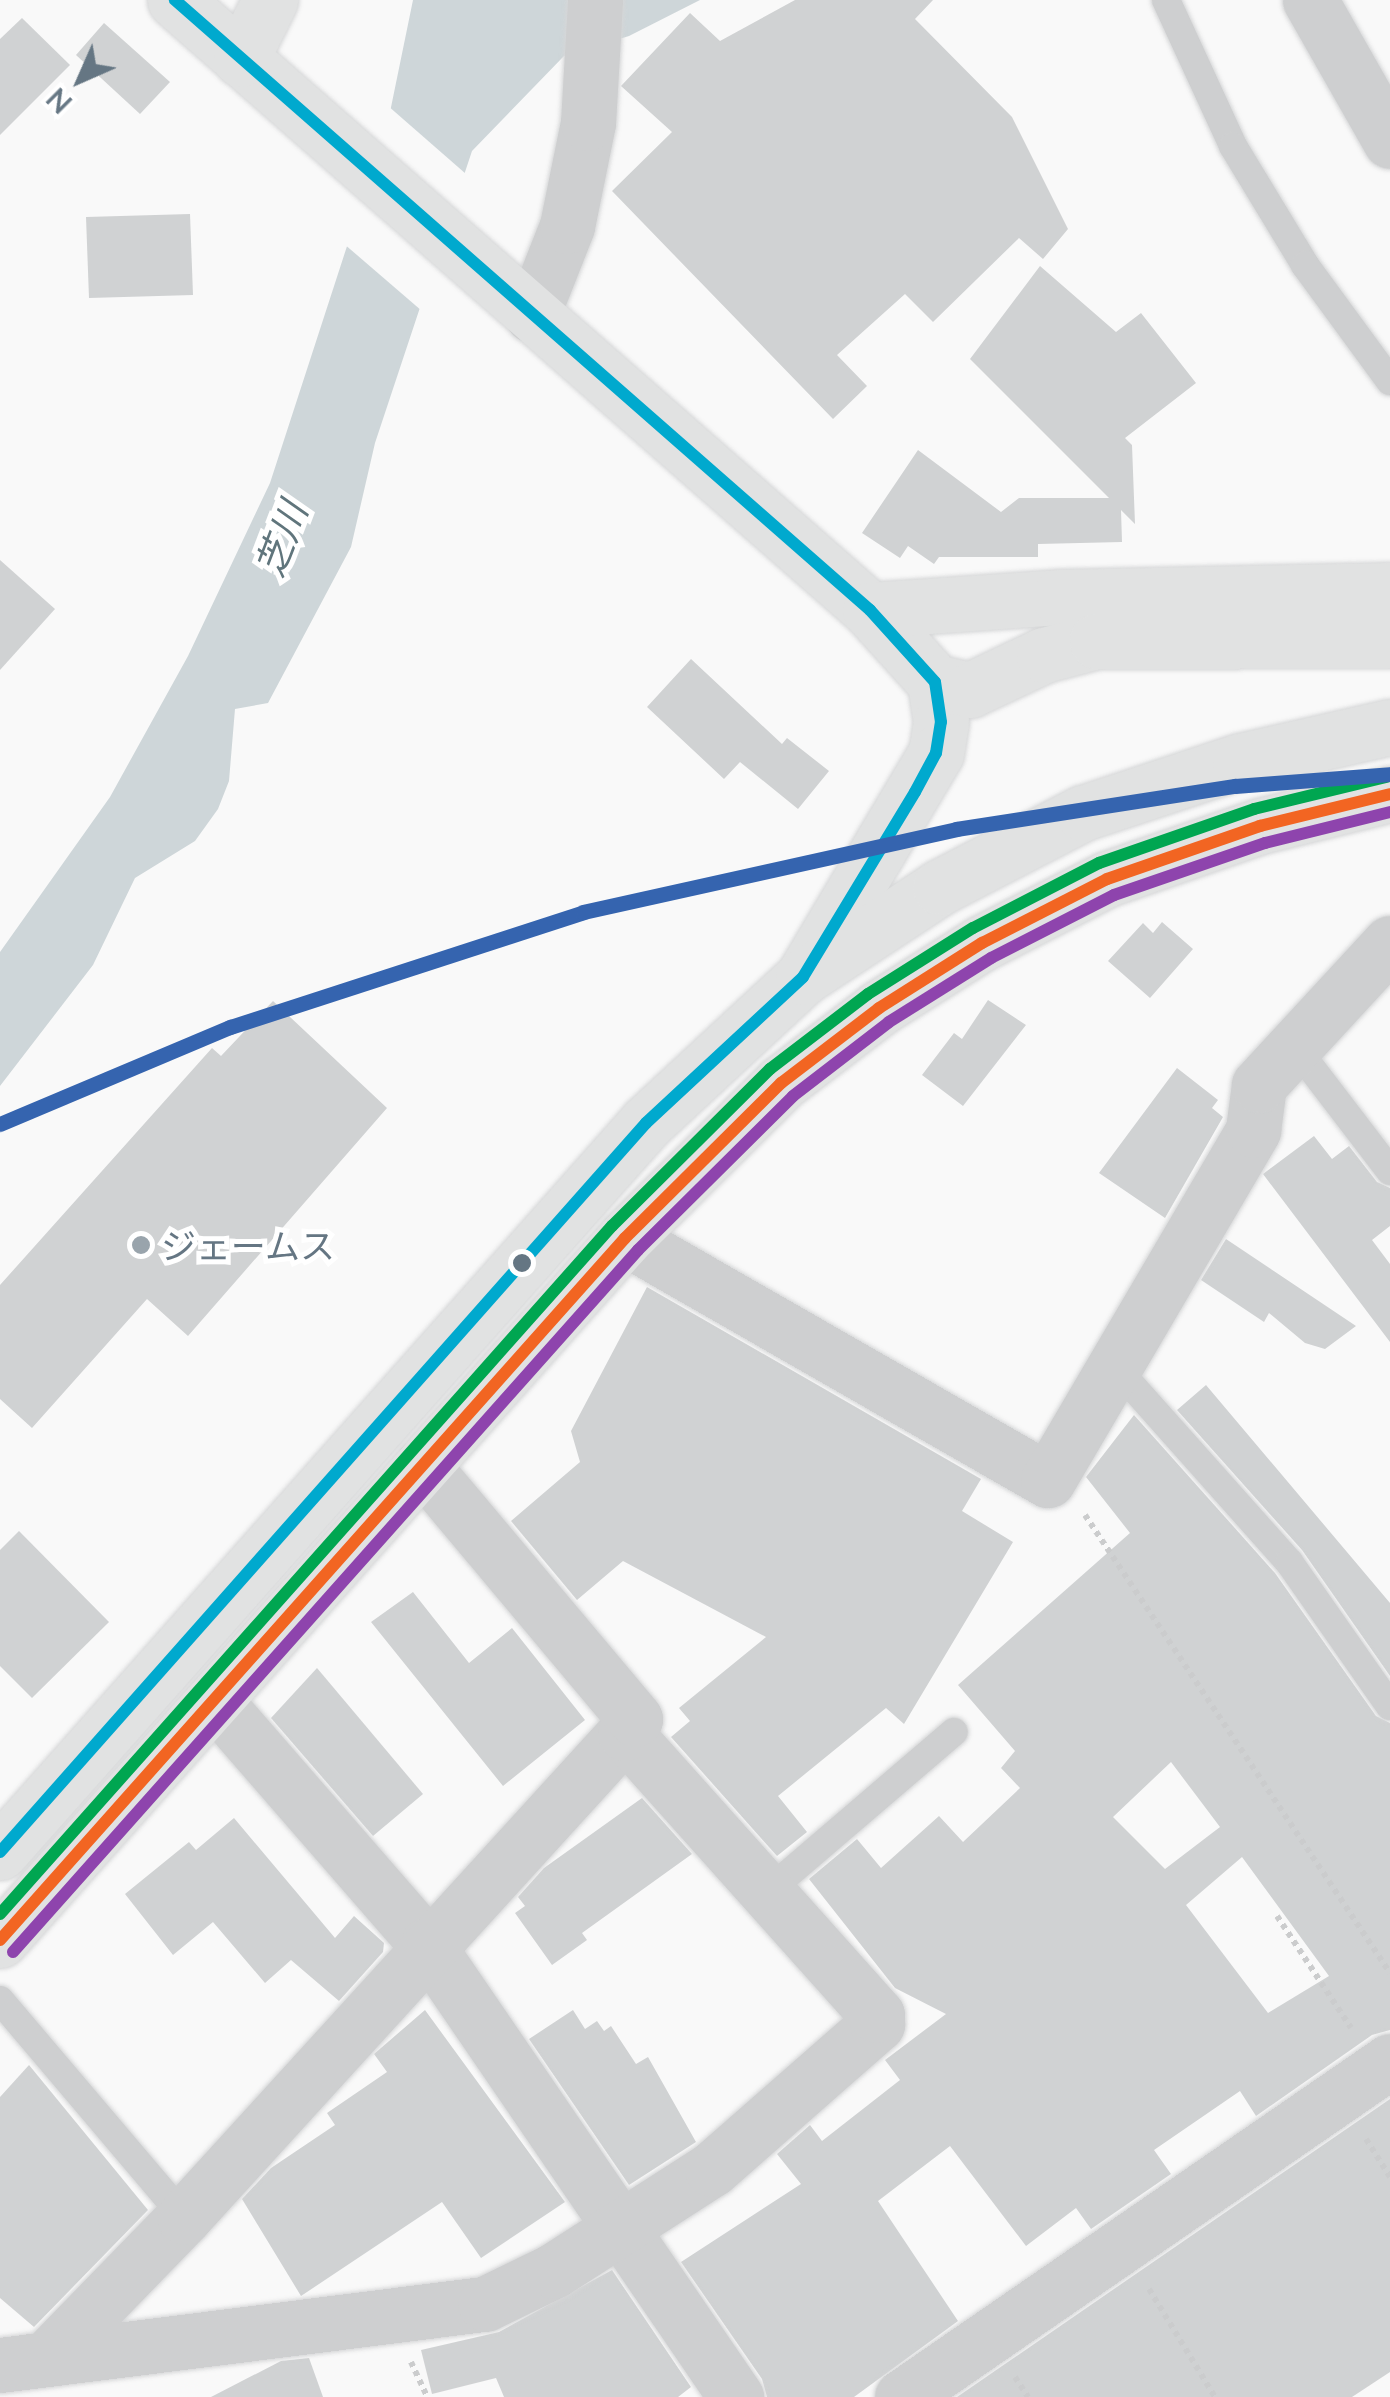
<!DOCTYPE html>
<html>
<head>
<meta charset="utf-8">
<style>
	body { margin:0 }
	#map { position:relative; width:1390px; height:2397px; overflow:hidden; background:#f9f9f9; font-family:Lato,"Noto Sans JP",sans-serif }
	div>[style] { position:absolute }
	.water>* { inset:0; background:#ced6d9 }
	.pier>* { inset:0; background:#f9f9f9 }
	.building>* { inset:0; background:#d0d2d3 }
	.path>* { height:6px; margin-top:-3px; transform-origin:0; background:repeating-linear-gradient(90deg,#cbcccd 0 5px,transparent 0 10px) }
	.roads { filter:drop-shadow(0 0 2px #d5d6d7) drop-shadow(0 0 2px #d5d6d7) }
	.lane>* { height:28px; margin:-14px; padding:0 14px; transform-origin:14px; border-radius:14px; background:#cecfd0 }
	.street>* { height:55px; margin:-27.5px; padding:0 27.5px; transform-origin:27.5px; border-radius:27.5px; background:#cecfd0 }
	.secondary>* { height:55px; margin:-27.5px; padding:0 27.5px; transform-origin:27.5px; border-radius:27.5px; background:#e1e2e2 }
	.highway>* { height:55px; margin:-27.5px; padding:0 27.5px; transform-origin:27.5px; border-radius:27.5px; background:#e1e2e2 }
	.bus-1>* { height:12px; margin:-6px; padding:0 6px; transform-origin:6px; border-radius:6px; background:#00a9ce }
	.bus-2>* { height:12px; margin:-6px; padding:0 6px; transform-origin:6px; border-radius:6px; background:#8e44ad }
	.bus-3>* { height:12px; margin:-6px; padding:0 6px; transform-origin:6px; border-radius:6px; background:#00a651 }
	.bus-4>* { height:12px; margin:-6px; padding:0 6px; transform-origin:6px; border-radius:6px; background:#f26522 }
	.metro-1>* { height:15px; margin:-7.5px; padding:0 7.5px; transform-origin:7.5px; border-radius:7.5px; background:#3564af }
	.dots>* { width:28px; height:28px; translate:-50% -50%; box-sizing:border-box; border:5px solid #fff; border-radius:50% }
	span { translate:-50% -50%; white-space:nowrap; text-align:center; line-height:1.15; -webkit-text-stroke:10px #fff; paint-order:stroke }
	.poi-label { font-size:35px; color:#657683 }
	.left { translate:0 -50%; text-align:left }
	.water-label { font-size:38px; color:#60757c; font-style:italic }
	.north { position:absolute; left:30px; top:30px; width:100px; height:100px; -webkit-text-stroke:8px #fff; paint-order:stroke; rotate:225deg; font-size:28px; font-weight:700; line-height:40px; text-align:center; color:#657683 }
	.north::after { content:''; display:block; margin:auto; width:35px; height:45px; background:#657683; clip-path:polygon(50% 0,100% 100%,50% 72%,0 100%) }
</style>
</head>
<body>
<div id="map">
	<div class="water">
		<div style="clip-path:polygon(413px 0,700px 0,629px 36px,564px 56px,472px 151px,375px 443px,351px 547px,268px 703px,235px 709px,229px 781px,218px 809px,195px 841px,135px 878px,93px 965px,0 1086px,0 952px,110px 797px,188px 656px,270px 483px,389px 117px)"></div>
	</div>
	<div class="pier">
		<div style="clip-path:polygon(387px 105px,466px 174px,422px 311px,343px 243px)"></div>
	</div>
	<div class="building">
		<div style="clip-path:polygon(795px 0,933px 0,915px 19px,1012px 117px,1068px 229px,1043px 259px,1019px 238px,933px 322px,905px 294px,837px 355px,867px 386px,833px 419px,612px 191px,672px 132px,621px 86px,690px 13px,720px 41px)"></div>
		<div style="clip-path:polygon(22px 18px,70px 65px,0 135px,0 39px)"></div>
		<div style="clip-path:polygon(104px 23px,170px 82px,140px 114px,76px 55px)"></div>
		<div style="clip-path:polygon(190px 214px,193px 295px,89px 298px,86px 217px)"></div>
		<div style="clip-path:polygon(1040px 266px,1116px 332px,1141px 313px,1196px 383px,1125px 438px,1132px 445px,1135px 524px,1121px 510px,1122px 542px,1038px 544px,1038px 557px,939px 557px,934px 564px,908px 546px,900px 558px,862px 533px,918px 450px,1001px 512px,1019px 498px,1109px 498px,970px 359px)"></div>
		<div style="clip-path:polygon(0 560px,55px 609px,0 670px)"></div>
		<div style="clip-path:polygon(691px 659px,782px 744px,787px 738px,829px 771px,798px 809px,740px 762px,724px 779px,647px 707px)"></div>
		<div style="clip-path:polygon(1162px 922px,1193px 949px,1150px 998px,1108px 961px,1143px 923px,1153px 933px)"></div>
		<div style="clip-path:polygon(988px 1000px,1026px 1025px,963px 1106px,922px 1075px,954px 1033px,962px 1039px)"></div>
		<div style="clip-path:polygon(273px 1001px,387px 1108px,188px 1336px,147px 1299px,32px 1428px,0 1399px,0 1285px,212px 1048px,221px 1056px)"></div>
		<div style="clip-path:polygon(1177px 1068px,1218px 1100px,1212px 1108px,1223px 1117px,1165px 1218px,1099px 1173px)"></div>
		<div style="clip-path:polygon(1314px 1136px,1332px 1159px,1349px 1146px,1377px 1182px,1390px 1188px,1390px 1226px,1372px 1240px,1390px 1264px,1390px 1342px,1263px 1174px)"></div>
		<div style="clip-path:polygon(1226px 1239px,1356px 1326px,1325px 1349px,1305px 1343px,1269px 1313px,1264px 1322px,1201px 1280px)"></div>
		<div style="clip-path:polygon(647px 1287px,981px 1479px,962px 1511px,1013px 1542px,904px 1724px,886px 1708px,778px 1796px,807px 1832px,777px 1856px,671px 1737px,690px 1721px,679px 1708px,766px 1637px,623px 1561px,577px 1600px,511px 1521px,580px 1462px,571px 1431px)"></div>
		<div style="clip-path:polygon(1206px 1385px,1390px 1603px,1390px 1676px,1302px 1550px,1177px 1410px)"></div>
		<div style="clip-path:polygon(evenodd,1134px 1415px,1275px 1573px,1376px 1716px,1390px 1723px,1390px 2030px,1372px 2035px,1256px 2116px,1240px 2091px,1154px 2150px,1171px 2174px,1091px 2229px,1076px 2208px,1026px 2246px,950px 2146px,878px 2201px,958px 2321px,854px 2397px,767px 2397px,762px 2379px,681px 2262px,801px 2184px,777px 2154px,810px 2125px,822px 2141px,900px 2080px,885px 2060px,946px 2014px,895px 1988px,809px 1879px,857px 1839px,881px 1868px,939px 1816px,963px 1842px,1020px 1788px,1001px 1768px,1015px 1751px,958px 1685px,1130px 1533px,1086px 1477px,1134px 1415px,1171px 1762px,1220px 1827px,1165px 1869px,1113px 1817px,1171px 1762px,1134px 1415px,1242px 1857px,1329px 1976px,1268px 2013px,1186px 1905px,1242px 1857px)"></div>
		<div style="clip-path:polygon(19px 1531px,109px 1622px,32px 1698px,0 1666px,0 1550px)"></div>
		<div style="clip-path:polygon(413px 1592px,469px 1663px,512px 1628px,585px 1720px,503px 1786px,371px 1622px)"></div>
		<div style="clip-path:polygon(317px 1668px,423px 1794px,373px 1836px,271px 1718px)"></div>
		<div style="clip-path:polygon(642px 1798px,692px 1854px,582px 1933px,587px 1940px,552px 1965px,515px 1913px,525px 1906px,518px 1897px,544px 1868px)"></div>
		<div style="clip-path:polygon(234px 1818px,335px 1938px,354px 1916px,384px 1943px,383px 1952px,339px 2001px,291px 1960px,265px 1983px,213px 1922px,173px 1955px,125px 1894px,189px 1842px,196px 1850px)"></div>
		<div style="clip-path:polygon(425px 2010px,565px 2202px,481px 2258px,442px 2202px,301px 2296px,242px 2199px,271px 2168px,335px 2125px,327px 2113px,387px 2072px,374px 2054px)"></div>
		<div style="clip-path:polygon(573px 2010px,585px 2029px,597px 2021px,604px 2031px,611px 2026px,636px 2064px,648px 2057px,696px 2142px,629px 2185px,529px 2039px)"></div>
		<div style="clip-path:polygon(29px 2065px,148px 2210px,34px 2327px,0 2298px,0 2097px)"></div>
		<div style="clip-path:polygon(1390px 2099px,1390px 2372px,1352px 2397px,957px 2397px)"></div>
		<div style="clip-path:polygon(612px 2270px,691px 2387px,678px 2397px,504px 2397px,496px 2378px,432px 2394px,421px 2350px,499px 2332px)"></div>
		<div style="clip-path:polygon(309px 2358px,323px 2397px,211px 2397px,281px 2361px)"></div>
	</div>
	<div class="path">
		<div style="left:1085px;top:1515px;width:550px;rotate:56.34deg"></div>
		<div style="left:1277px;top:1916px;width:134px;rotate:56.5deg"></div>
		<div style="left:1366px;top:2139px;width:45px;rotate:57.7deg"></div>
		<div style="left:1149px;top:2289px;width:127px;rotate:58.6deg"></div>
		<div style="left:411px;top:2362px;width:38px;rotate:65deg"></div>
		<div style="left:1015px;top:2377px;width:24px;rotate:57deg"></div>
	</div>
	<div class="roads">
		<div class="lane">
			<div style="left:1166px;top:0;width:161px;rotate:65.3deg"></div>
			<div style="left:1233px;top:146px;width:139px;rotate:58.8deg"></div>
			<div style="left:1305px;top:265px;width:144px;rotate:53.8deg"></div>
			<div style="left:1296px;top:1048px;width:155px;rotate:52.6deg"></div>
			<div style="left:1117px;top:1369px;width:259px;rotate:48.3deg"></div>
			<div style="left:1289px;top:1562px;width:176px;rotate:55deg"></div>
			<div style="left:767px;top:1892px;width:246px;rotate:-40.6deg"></div>
			<div style="left:0;top:2000px;width:285px;rotate:49.7deg"></div>
		</div>
		<div class="street">
			<div style="left:1310px;top:0;width:162px;rotate:60.4deg"></div>
			<div style="left:532px;top:315px;width:96px;rotate:-68.5deg"></div>
			<div style="left:567px;top:226px;width:105px;rotate:-78.5deg"></div>
			<div style="left:588px;top:123px;width:123px;rotate:-86.7deg"></div>
			<div style="left:625px;top:1238px;width:487px;rotate:29.8deg"></div>
			<div style="left:1048px;top:1480px;width:406px;rotate:-59.6deg"></div>
			<div style="left:1253px;top:1130px;width:45px;rotate:-82.4deg"></div>
			<div style="left:1259px;top:1085px;width:193px;rotate:-47.3deg"></div>
			<div style="left:214px;top:1700px;width:325px;rotate:49deg"></div>
			<div style="left:427px;top:1945px;width:548px;rotate:55.64deg"></div>
			<div style="left:49px;top:2356px;width:194px;rotate:-45.8deg"></div>
			<div style="left:184px;top:2217px;width:655px;rotate:-47.66deg"></div>
			<div style="left:0;top:2365px;width:489px;rotate:-7.2deg"></div>
			<div style="left:485px;top:2304px;width:76px;rotate:-25.9deg"></div>
			<div style="left:553px;top:2271px;width:189px;rotate:-32.7deg"></div>
			<div style="left:712px;top:2169px;width:220px;rotate:-41.3deg"></div>
			<div style="left:877px;top:2024px;width:9px;rotate:-90deg"></div>
			<div style="left:877px;top:2015px;width:378px;rotate:-131.8deg"></div>
			<div style="left:625px;top:1733px;width:17px;rotate:-54deg"></div>
			<div style="left:635px;top:1719px;width:331px;rotate:-130deg"></div>
			<div style="left:902px;top:2397px;width:592px;rotate:-34.55deg"></div>
		</div>
		<div class="secondary">
			<div style="left:175px;top:0;width:925px;rotate:41.27deg"></div>
			<div style="left:870px;top:610px;width:97px;rotate:47.9deg"></div>
			<div style="left:935px;top:682px;width:40px;rotate:81.5deg"></div>
			<div style="left:941px;top:722px;width:31px;rotate:99deg"></div>
			<div style="left:936px;top:753px;width:261px;rotate:120.7deg"></div>
			<div style="left:241px;top:59px;width:66px;rotate:-63.8deg"></div>
			<div style="left:870px;top:610px;width:189px;rotate:-3.9deg"></div>
			<div style="left:1059px;top:597px;width:331px;rotate:-1.2deg"></div>
			<div style="left:935px;top:682px;width:36px;rotate:13deg"></div>
			<div style="left:970px;top:690px;width:82px;rotate:-25.3deg"></div>
			<div style="left:1044px;top:655px;width:55px;rotate:-14.8deg"></div>
			<div style="left:1097px;top:641px;width:293px;rotate:-0.2deg"></div>
		</div>
		<div class="highway">
			<div style="left:0;top:1852px;width:974px;rotate:-48.45deg"></div>
			<div style="left:646px;top:1123px;width:214px;rotate:-42.9deg"></div>
			<div style="left:803px;top:977px;width:164px;rotate:-33.3deg"></div>
			<div style="left:940px;top:887px;width:161px;rotate:-27.4deg"></div>
			<div style="left:1083px;top:813px;width:165px;rotate:-18.3deg"></div>
			<div style="left:1240px;top:761px;width:154px;rotate:-12.8deg"></div>
			<div style="left:0;top:1940px;width:940px;rotate:-48.32deg"></div>
			<div style="left:625px;top:1238px;width:220px;rotate:-44.8deg"></div>
			<div style="left:781px;top:1083px;width:123px;rotate:-37.4deg"></div>
			<div style="left:879px;top:1008px;width:122px;rotate:-32.3deg"></div>
			<div style="left:982px;top:943px;width:140px;rotate:-27.1deg"></div>
			<div style="left:1107px;top:879px;width:162px;rotate:-19.1deg"></div>
			<div style="left:1260px;top:826px;width:134px;rotate:-13.8deg"></div>
		</div>
	</div>
	<div class="bus-1">
		<div style="left:0;top:1852px;width:974px;rotate:-48.45deg"></div>
		<div style="left:646px;top:1123px;width:214px;rotate:-42.9deg"></div>
		<div style="left:803px;top:977px;width:216px;rotate:-58.8deg"></div>
		<div style="left:915px;top:792px;width:44px;rotate:-61.7deg"></div>
		<div style="left:936px;top:753px;width:31px;rotate:-81deg"></div>
		<div style="left:941px;top:722px;width:40px;rotate:-98.5deg"></div>
		<div style="left:935px;top:682px;width:97px;rotate:-132.1deg"></div>
		<div style="left:870px;top:610px;width:925px;rotate:-138.73deg"></div>
	</div>
	<div class="bus-2">
		<div style="left:13px;top:1952px;width:940px;rotate:-48.32deg"></div>
		<div style="left:638px;top:1250px;width:218px;rotate:-44.8deg"></div>
		<div style="left:793px;top:1096px;width:121px;rotate:-37.6deg"></div>
		<div style="left:889px;top:1022px;width:120px;rotate:-32.1deg"></div>
		<div style="left:991px;top:958px;width:138px;rotate:-27.1deg"></div>
		<div style="left:1114px;top:895px;width:160px;rotate:-19deg"></div>
		<div style="left:1265px;top:843px;width:129px;rotate:-13.9deg"></div>
	</div>
	<div class="bus-3">
		<div style="left:0;top:1914px;width:921px;rotate:-48.35deg"></div>
		<div style="left:612px;top:1226px;width:223px;rotate:-44.8deg"></div>
		<div style="left:770px;top:1069px;width:123px;rotate:-37.4deg"></div>
		<div style="left:868px;top:994px;width:124px;rotate:-32.2deg"></div>
		<div style="left:973px;top:928px;width:142px;rotate:-27.3deg"></div>
		<div style="left:1099px;top:863px;width:164px;rotate:-19.2deg"></div>
		<div style="left:1254px;top:809px;width:136px;rotate:-13.6deg"></div>
	</div>
	<div class="bus-4">
		<div style="left:0;top:1940px;width:940px;rotate:-48.32deg"></div>
		<div style="left:625px;top:1238px;width:220px;rotate:-44.8deg"></div>
		<div style="left:781px;top:1083px;width:123px;rotate:-37.4deg"></div>
		<div style="left:879px;top:1008px;width:122px;rotate:-32.3deg"></div>
		<div style="left:982px;top:943px;width:140px;rotate:-27.1deg"></div>
		<div style="left:1107px;top:879px;width:162px;rotate:-19.1deg"></div>
		<div style="left:1260px;top:826px;width:134px;rotate:-13.8deg"></div>
	</div>
	<div class="metro-1">
		<div style="left:0;top:1124px;width:250px;rotate:-22.9deg"></div>
		<div style="left:230px;top:1027px;width:371px;rotate:-18deg"></div>
		<div style="left:583px;top:912px;width:382px;rotate:-12.5deg"></div>
		<div style="left:956px;top:829px;width:282px;rotate:-8.8deg"></div>
		<div style="left:1235px;top:786px;width:155px;rotate:-4.4deg"></div>
	</div>
	<div class="dots">
		<div style="left:141px;top:1245px;background:#99a4ac"></div>
		<div style="left:522px;top:1263px;background:#657683"></div>
	</div>
	<div class="poi-label">
		<span class="left" style="left:161px;top:1245px">ジェームス</span>
	</div>
	<div class="water-label">
		<span style="left:281px;top:539px;rotate:-69deg">芝川</span>
	</div>
	<div class="north">N</div>
</div>
</body>
</html>
